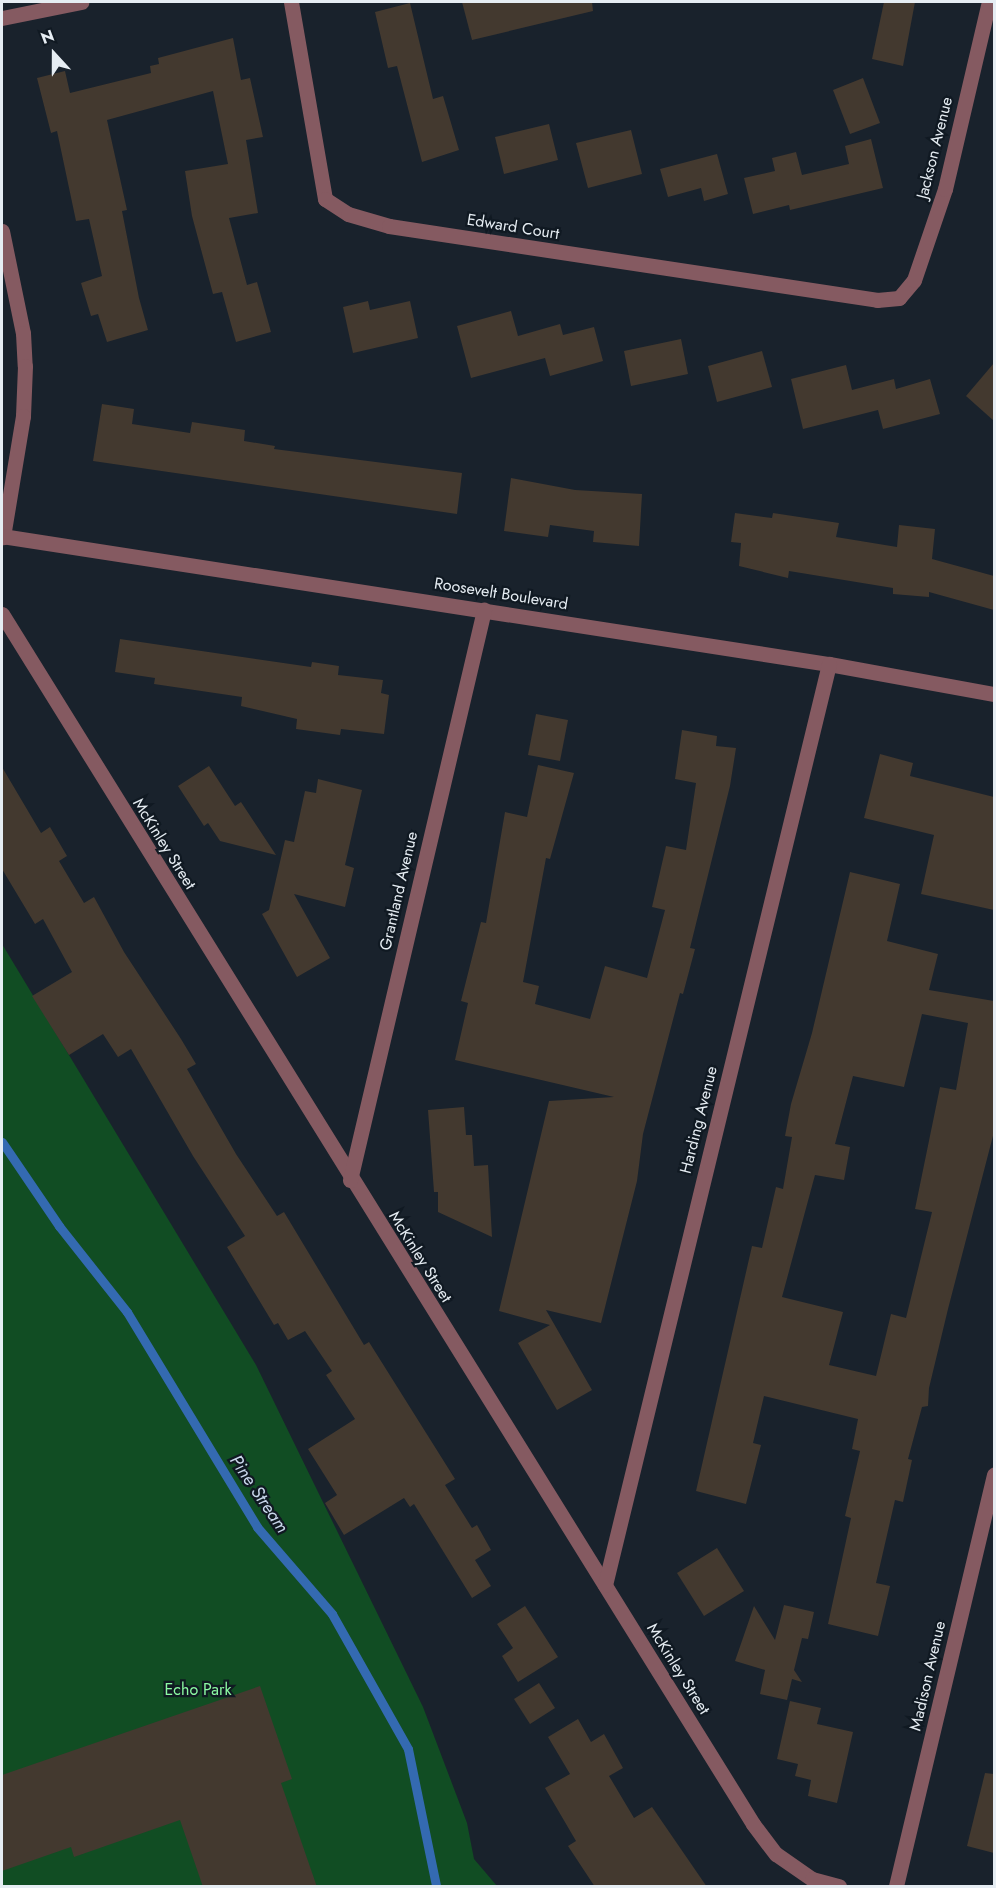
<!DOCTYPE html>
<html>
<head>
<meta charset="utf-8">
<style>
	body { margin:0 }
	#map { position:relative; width:996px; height:1888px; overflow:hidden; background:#19222c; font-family:Jost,sans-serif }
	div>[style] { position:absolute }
	.green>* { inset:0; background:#114d23 }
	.stream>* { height:9px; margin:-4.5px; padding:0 4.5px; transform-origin:4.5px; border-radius:4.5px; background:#346ab1 }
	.building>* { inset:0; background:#43392f }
	.minor>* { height:15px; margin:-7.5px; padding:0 7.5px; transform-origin:7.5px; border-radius:7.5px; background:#855a61 }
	span { translate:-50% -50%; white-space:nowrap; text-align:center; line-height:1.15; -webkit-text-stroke:4.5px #101922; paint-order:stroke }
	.street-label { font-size:16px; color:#e6edf3 }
	.park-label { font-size:16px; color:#8cfaa3 }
	.water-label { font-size:18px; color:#c9d7eb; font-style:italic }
	.frame { position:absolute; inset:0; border:3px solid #e6edf3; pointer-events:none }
	.north { position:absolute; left:24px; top:24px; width:60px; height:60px; -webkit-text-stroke:4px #101922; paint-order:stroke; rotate:339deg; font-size:16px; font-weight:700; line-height:24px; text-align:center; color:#e6edf3 }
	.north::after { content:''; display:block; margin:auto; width:21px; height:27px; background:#e6edf3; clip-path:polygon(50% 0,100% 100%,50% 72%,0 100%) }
</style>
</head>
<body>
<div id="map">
	<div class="green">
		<div style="clip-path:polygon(2px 944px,256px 1365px,423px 1707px,467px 1823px,474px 1859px,497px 1886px,2px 1886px)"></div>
	</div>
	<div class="stream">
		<div style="left:2px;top:1142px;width:102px;rotate:55.8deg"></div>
		<div style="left:59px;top:1226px;width:110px;rotate:51.7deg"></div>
		<div style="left:127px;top:1312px;width:251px;rotate:58.8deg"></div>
		<div style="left:257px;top:1527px;width:115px;rotate:49.2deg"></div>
		<div style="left:332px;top:1614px;width:155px;rotate:60.6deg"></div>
		<div style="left:408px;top:1749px;width:140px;rotate:78.4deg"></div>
	</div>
	<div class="building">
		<div style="clip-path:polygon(462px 2px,592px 2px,593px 11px,472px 40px)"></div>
		<div style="clip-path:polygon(884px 2px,915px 2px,903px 66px,872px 59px)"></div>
		<div style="clip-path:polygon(410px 3px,433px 99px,443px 96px,459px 150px,422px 162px,397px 66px,388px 68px,375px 12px)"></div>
		<div style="clip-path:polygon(233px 38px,241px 80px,250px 78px,263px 137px,246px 140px,258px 213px,229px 218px,247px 285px,257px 282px,271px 332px,236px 342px,222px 292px,213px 294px,192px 216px,185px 171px,228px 164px,213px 91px,107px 120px,127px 210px,122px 211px,139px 298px,148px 330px,107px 342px,98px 314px,91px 316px,81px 283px,102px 276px,89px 219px,76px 221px,57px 131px,51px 133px,37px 78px,65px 71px,70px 93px,151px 73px,150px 66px,159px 64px,158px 58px)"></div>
		<div style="clip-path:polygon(863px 78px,880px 123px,850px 134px,833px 90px)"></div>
		<div style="clip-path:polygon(549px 124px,558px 160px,504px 174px,495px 137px)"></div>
		<div style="clip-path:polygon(631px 130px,642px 174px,588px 188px,576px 143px)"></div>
		<div style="clip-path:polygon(871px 139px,883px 188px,790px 210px,789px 205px,753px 214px,744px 178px,775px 171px,772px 158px,796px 152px,802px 175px,849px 164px,845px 146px)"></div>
		<div style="clip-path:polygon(717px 154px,728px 194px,704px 201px,701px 188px,668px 197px,660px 169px)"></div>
		<div style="clip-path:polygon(368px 301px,370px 310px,410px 301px,418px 338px,353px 353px,343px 307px)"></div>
		<div style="clip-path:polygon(511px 311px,518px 336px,560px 324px,563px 335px,594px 327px,603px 361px,550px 376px,545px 358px,471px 378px,457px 326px)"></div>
		<div style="clip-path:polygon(681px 339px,688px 374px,631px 386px,624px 351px)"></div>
		<div style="clip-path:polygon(762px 351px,772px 387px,717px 402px,708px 366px)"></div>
		<div style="clip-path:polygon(994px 363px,994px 421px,966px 396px)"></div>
		<div style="clip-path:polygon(846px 365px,852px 390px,894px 379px,896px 389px,930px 379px,940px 414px,883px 429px,878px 410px,803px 429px,791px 379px)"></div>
		<div style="clip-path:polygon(102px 404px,134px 409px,132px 424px,190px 433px,192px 422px,245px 430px,244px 441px,275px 446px,274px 449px,462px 473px,457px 514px,93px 461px)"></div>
		<div style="clip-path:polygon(511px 478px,575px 490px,642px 494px,639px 546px,593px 542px,594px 531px,550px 525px,548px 537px,504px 531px)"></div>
		<div style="clip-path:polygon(735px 513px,772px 518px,773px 513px,839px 523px,836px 537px,897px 547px,899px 525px,935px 529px,932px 559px,994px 576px,994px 610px,929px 592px,929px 597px,893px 594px,893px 588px,789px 571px,788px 578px,739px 566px,741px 543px,731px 542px)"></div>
		<div style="clip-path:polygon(120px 639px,311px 667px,312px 662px,339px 666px,338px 675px,383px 680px,381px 693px,389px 695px,384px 734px,341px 729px,340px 735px,296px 729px,297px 719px,241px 706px,242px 697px,154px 684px,155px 678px,115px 672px)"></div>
		<div style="clip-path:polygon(536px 714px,568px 720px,560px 761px,528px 755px)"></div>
		<div style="clip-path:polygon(682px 730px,717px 736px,716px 746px,736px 748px,730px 786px,690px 948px,695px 949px,683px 994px,680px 993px,643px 1134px,637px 1181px,601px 1323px,546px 1310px,592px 1390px,557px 1410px,518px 1343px,550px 1325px,499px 1311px,549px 1101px,614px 1097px,455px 1060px,468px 1003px,461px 1001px,481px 922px,486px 923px,505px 812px,527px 817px,538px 765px,574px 773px,550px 859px,546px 858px,523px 982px,539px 986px,535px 1004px,590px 1019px,605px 966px,647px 978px,665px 910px,652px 907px,666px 846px,686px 850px,696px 783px,675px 779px)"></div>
		<div style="clip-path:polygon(880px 754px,913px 763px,910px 776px,994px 797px,994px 910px,921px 894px,934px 835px,864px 818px)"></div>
		<div style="clip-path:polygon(209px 766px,235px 806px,241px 802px,276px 855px,220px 841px,208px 823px,204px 826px,178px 786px)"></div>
		<div style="clip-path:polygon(2px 767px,41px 833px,50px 827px,67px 856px,59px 861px,84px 903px,94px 897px,124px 952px,181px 1039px,196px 1064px,187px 1069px,236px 1154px,277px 1216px,284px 1212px,364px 1345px,369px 1342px,455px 1479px,445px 1485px,472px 1528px,477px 1525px,491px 1550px,475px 1560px,491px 1586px,472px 1598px,414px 1504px,410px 1507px,404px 1498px,344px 1535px,325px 1503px,337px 1495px,308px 1449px,355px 1419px,326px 1375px,332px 1371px,305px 1331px,288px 1340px,278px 1323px,274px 1325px,227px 1247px,245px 1236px,193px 1156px,131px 1049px,118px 1057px,103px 1034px,69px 1055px,32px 996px,72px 972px,43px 919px,35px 924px,2px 869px)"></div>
		<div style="clip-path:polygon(318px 779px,362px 790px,345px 865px,354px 868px,345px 907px,294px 894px,330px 958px,297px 977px,262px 914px,269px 910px,285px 840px,294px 842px,305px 791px,316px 793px)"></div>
		<div style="clip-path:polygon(evenodd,850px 872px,900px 884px,887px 941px,938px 954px,929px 990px,994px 1001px,994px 1132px,948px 1309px,929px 1388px,928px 1406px,922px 1407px,908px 1459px,912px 1460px,903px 1502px,895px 1500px,876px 1583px,890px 1586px,878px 1636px,828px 1624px,851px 1518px,845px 1516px,860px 1451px,852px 1449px,858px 1419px,764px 1396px,753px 1443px,761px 1445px,746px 1504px,696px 1491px,752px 1246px,762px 1248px,776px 1187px,783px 1189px,792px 1137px,785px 1136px,791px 1104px,812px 1033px,850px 872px,922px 1014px,968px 1023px,956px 1090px,940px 1087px,915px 1209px,932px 1212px,906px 1318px,891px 1314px,876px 1376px,829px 1365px,843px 1312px,782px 1297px,815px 1175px,844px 1180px,850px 1147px,835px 1144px,853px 1076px,904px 1087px,922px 1014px)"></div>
		<div style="clip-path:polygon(464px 1107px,466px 1135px,472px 1135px,474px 1166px,488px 1165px,492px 1237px,438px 1212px,438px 1192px,434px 1192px,428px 1110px)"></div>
		<div style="clip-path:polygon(717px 1548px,744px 1591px,704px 1616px,677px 1573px)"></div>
		<div style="clip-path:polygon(784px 1605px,814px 1612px,808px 1639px,802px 1638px,794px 1670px,802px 1682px,792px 1679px,787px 1700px,760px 1694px,765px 1670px,735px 1661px,754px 1606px,775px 1640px)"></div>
		<div style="clip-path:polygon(525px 1606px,558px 1657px,518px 1682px,502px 1656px,513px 1648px,497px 1624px)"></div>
		<div style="clip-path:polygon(539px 1683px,555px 1708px,530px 1724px,514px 1699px)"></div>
		<div style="clip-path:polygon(260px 1686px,292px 1779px,281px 1783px,317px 1887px,203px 1887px,180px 1820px,74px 1857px,71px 1847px,2px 1871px,2px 1775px)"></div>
		<div style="clip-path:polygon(790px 1701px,821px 1708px,817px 1724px,853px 1732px,837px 1803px,808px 1796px,811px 1780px,795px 1776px,798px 1764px,777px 1759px)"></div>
		<div style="clip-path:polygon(578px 1719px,591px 1742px,604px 1734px,623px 1768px,609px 1776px,634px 1818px,652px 1807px,707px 1887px,595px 1887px,568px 1846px,576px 1841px,545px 1788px,570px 1774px,548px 1737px)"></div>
		<div style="clip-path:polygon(985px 1773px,994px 1774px,994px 1853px,967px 1846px)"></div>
	</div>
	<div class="minor">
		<div style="left:291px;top:2px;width:200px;rotate:80.2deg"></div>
		<div style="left:325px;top:199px;width:27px;rotate:33deg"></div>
		<div style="left:348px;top:214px;width:43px;rotate:16.3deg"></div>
		<div style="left:389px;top:226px;width:494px;rotate:8.6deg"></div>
		<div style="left:877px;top:300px;width:22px;rotate:-5deg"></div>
		<div style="left:899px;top:298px;width:23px;rotate:-50deg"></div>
		<div style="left:914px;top:280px;width:96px;rotate:-71.2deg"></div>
		<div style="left:945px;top:189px;width:192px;rotate:-76.8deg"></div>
		<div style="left:2px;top:18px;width:81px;rotate:-11.4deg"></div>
		<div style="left:2px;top:231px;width:104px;rotate:78.4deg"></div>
		<div style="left:23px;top:333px;width:33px;rotate:87deg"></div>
		<div style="left:25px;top:366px;width:50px;rotate:92.3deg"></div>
		<div style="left:23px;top:416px;width:123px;rotate:99.4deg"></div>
		<div style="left:2px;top:536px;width:837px;rotate:8.8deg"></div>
		<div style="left:829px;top:664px;width:168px;rotate:10.3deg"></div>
		<div style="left:2px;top:614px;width:1424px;rotate:58.17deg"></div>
		<div style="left:753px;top:1824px;width:38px;rotate:53deg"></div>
		<div style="left:776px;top:1854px;width:44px;rotate:34.8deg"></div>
		<div style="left:812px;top:1879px;width:28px;rotate:15deg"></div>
		<div style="left:350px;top:1180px;width:586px;rotate:-76.77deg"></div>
		<div style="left:605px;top:1585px;width:948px;rotate:-76.33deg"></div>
		<div style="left:896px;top:1886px;width:423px;rotate:-76.6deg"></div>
	</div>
	<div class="street-label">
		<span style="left:935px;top:148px;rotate:-76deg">Jackson Avenue</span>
		<span style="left:513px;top:227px;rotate:9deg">Edward Court</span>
		<span style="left:501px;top:594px;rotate:9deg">Roosevelt Boulevard</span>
		<span style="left:164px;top:844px;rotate:58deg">McKinley Street</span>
		<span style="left:399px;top:891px;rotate:-77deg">Grantland Avenue</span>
		<span style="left:699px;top:1120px;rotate:-76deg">Harding Avenue</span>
		<span style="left:420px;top:1257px;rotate:58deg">McKinley Street</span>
		<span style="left:678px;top:1669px;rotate:58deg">McKinley Street</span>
		<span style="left:928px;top:1676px;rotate:-77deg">Madison Avenue</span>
	</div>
	<div class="park-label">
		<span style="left:198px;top:1690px">Echo Park</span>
	</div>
	<div class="water-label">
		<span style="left:259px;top:1494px;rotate:56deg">Pine Stream</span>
	</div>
	<div class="frame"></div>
	<div class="north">N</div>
</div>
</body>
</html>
